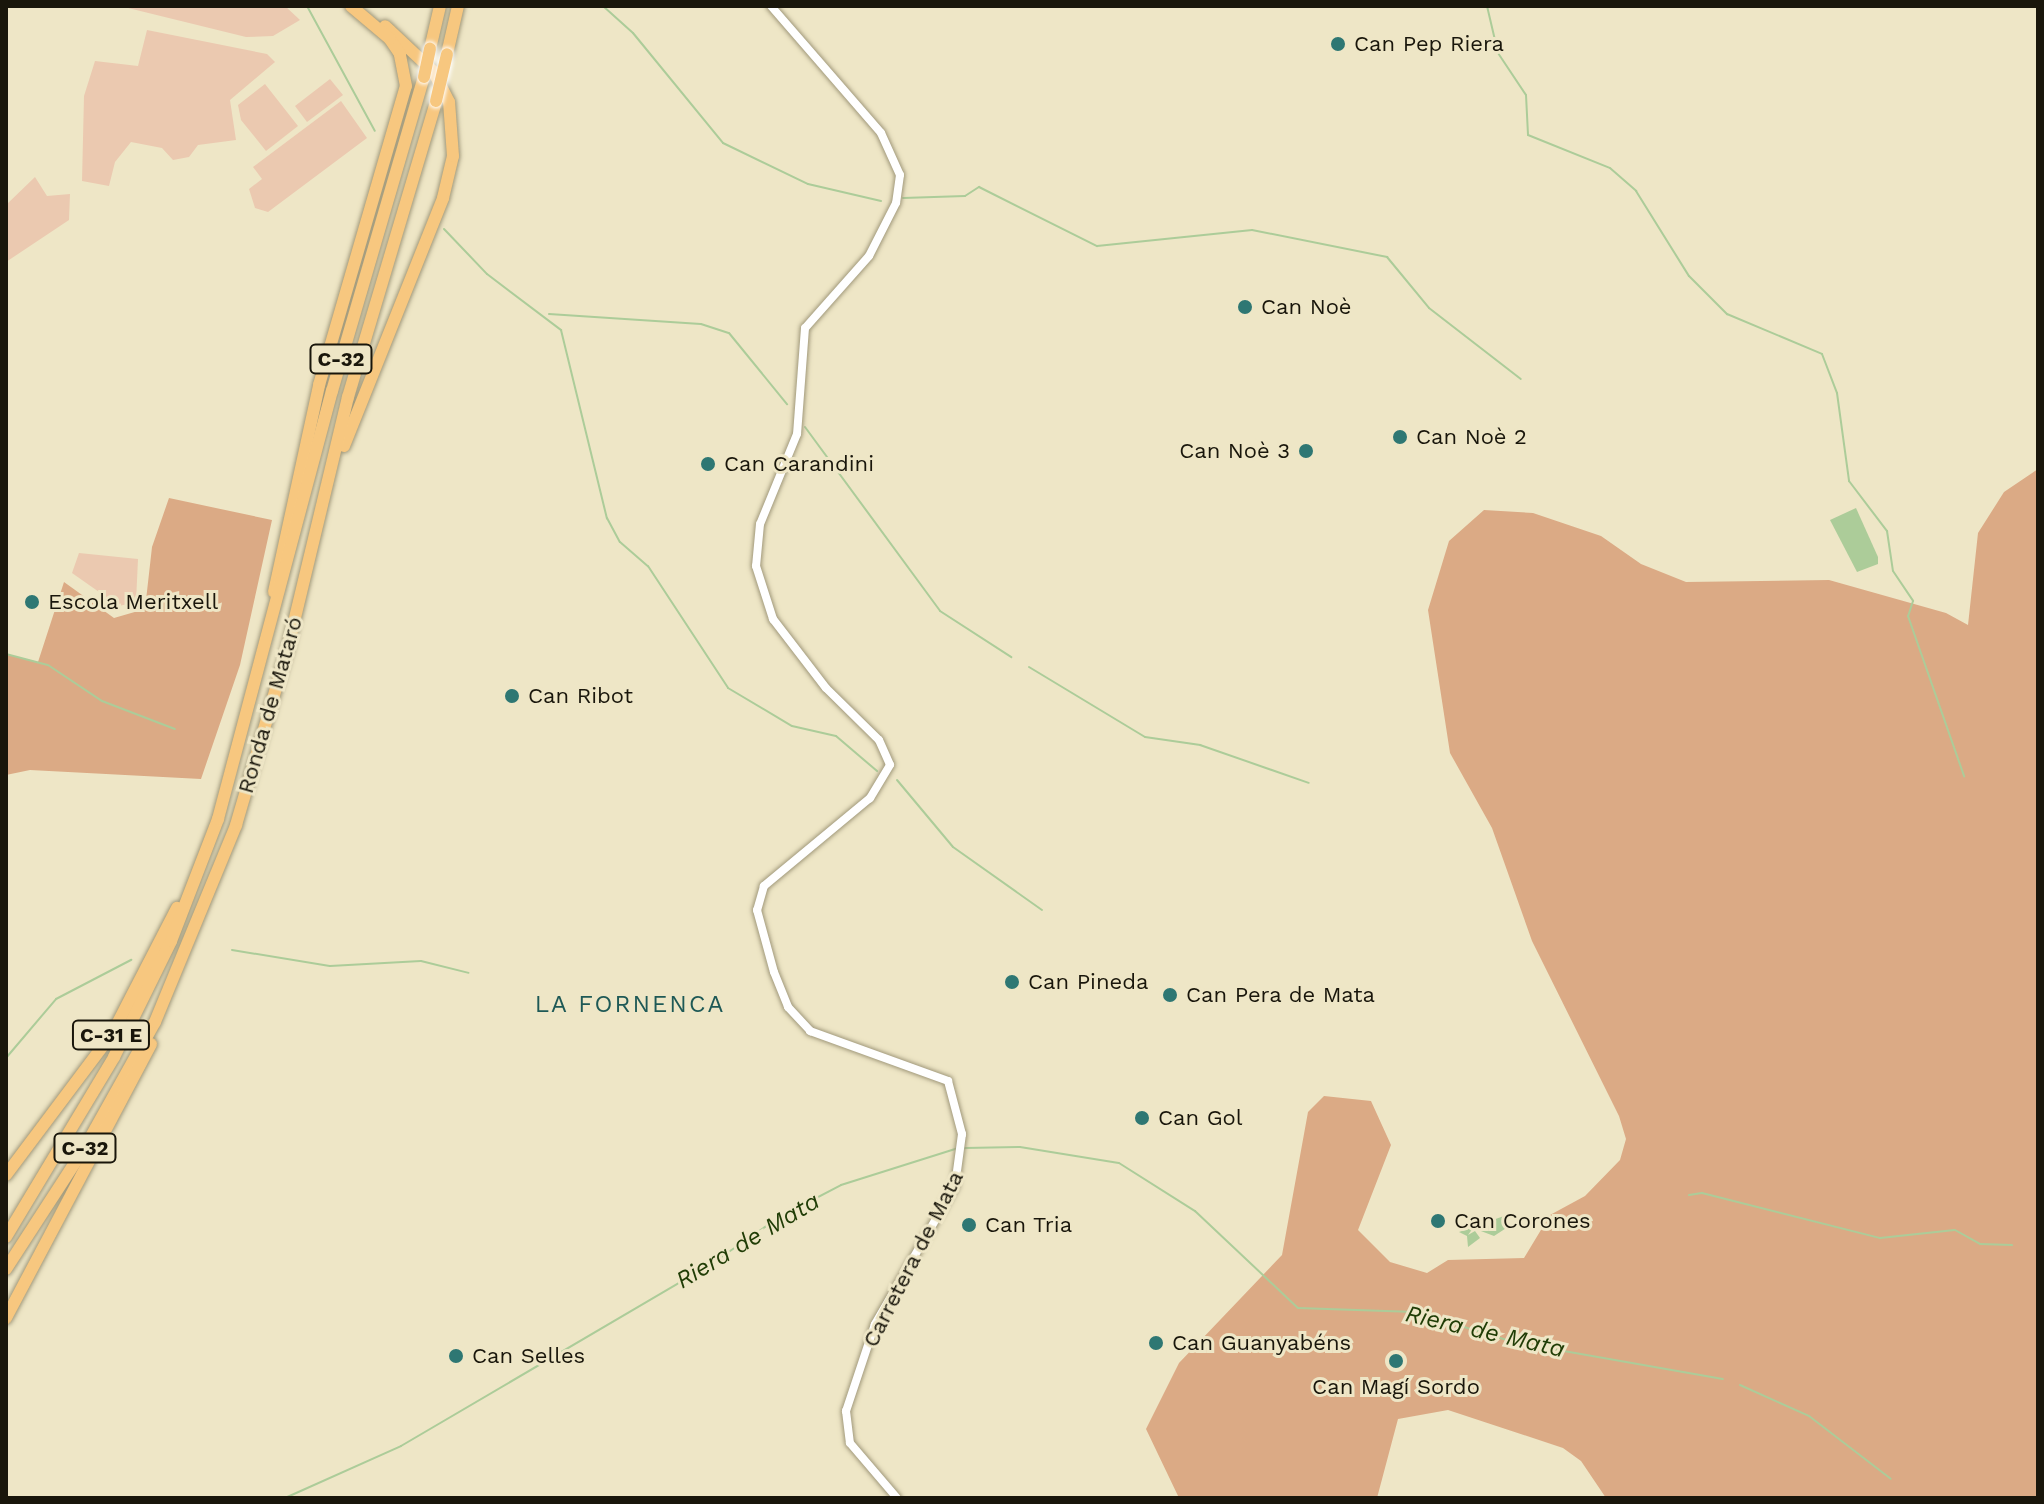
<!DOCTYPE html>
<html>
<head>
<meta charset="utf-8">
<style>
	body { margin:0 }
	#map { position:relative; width:2044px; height:1504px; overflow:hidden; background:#eee6c6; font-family:"Work Sans",sans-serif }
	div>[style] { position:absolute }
	.green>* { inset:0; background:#ebc9b0 }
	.forest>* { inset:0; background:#dbaa85 }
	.water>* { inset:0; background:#accc99 }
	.stream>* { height:2px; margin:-1px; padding:0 1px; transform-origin:1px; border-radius:1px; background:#accc99 }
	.roads { filter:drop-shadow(0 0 2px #a1997b) drop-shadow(0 0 2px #a1997b) }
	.tertiary>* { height:8px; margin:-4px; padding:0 4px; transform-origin:4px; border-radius:4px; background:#fff }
	.motorway>* { height:12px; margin:-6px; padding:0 6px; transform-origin:6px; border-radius:6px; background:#f7c77f }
	.bridges { filter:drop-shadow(0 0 2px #fff) drop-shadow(0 0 2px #fff) }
	.motorway-bridge>* { height:12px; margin:-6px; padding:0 6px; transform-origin:6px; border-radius:6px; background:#f7c77f }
	.dots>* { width:22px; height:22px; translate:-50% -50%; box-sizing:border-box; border:4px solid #eee6c6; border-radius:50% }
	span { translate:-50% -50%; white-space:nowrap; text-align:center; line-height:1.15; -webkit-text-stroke:6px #eee6c6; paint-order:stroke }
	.shield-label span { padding:2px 6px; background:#eee6c6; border:2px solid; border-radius:6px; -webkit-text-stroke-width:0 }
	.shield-label { font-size:20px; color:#19160b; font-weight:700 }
	.poi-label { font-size:22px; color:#19160b }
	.left { translate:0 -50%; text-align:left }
	.right { translate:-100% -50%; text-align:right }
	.street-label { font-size:22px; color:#19160b }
	.neighbourhood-label { font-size:24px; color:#1e5956; letter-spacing:2px }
	.water-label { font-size:24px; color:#203d06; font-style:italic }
	.frame { position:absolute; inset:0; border:8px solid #19160b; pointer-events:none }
</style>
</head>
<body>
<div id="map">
	<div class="green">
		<div style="clip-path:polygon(120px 6px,285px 6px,300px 20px,273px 36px,246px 37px)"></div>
		<div style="clip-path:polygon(147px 30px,267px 54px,275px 62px,230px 100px,236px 140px,198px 145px,189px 157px,173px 160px,162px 148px,131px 142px,115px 162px,109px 186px,82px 181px,84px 96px,95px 61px,138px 66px)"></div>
		<div style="clip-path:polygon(330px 79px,343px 95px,307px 122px,295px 106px)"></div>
		<div style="clip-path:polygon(265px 84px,298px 126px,266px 151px,241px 120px,238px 105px)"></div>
		<div style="clip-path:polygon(341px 101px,367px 138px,268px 212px,255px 208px,249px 189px,262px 179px,253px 167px)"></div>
		<div style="clip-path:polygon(35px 177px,47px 196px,70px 194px,69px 220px,6px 262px,6px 205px)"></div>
		<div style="clip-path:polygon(79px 553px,138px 559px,136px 602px,119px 606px,72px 573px)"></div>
	</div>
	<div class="forest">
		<div style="clip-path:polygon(2038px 469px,2038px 1498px,1606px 1498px,1581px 1461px,1563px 1448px,1448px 1410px,1398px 1419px,1377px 1498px,1179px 1498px,1146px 1429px,1179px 1363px,1282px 1255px,1308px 1112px,1324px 1096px,1371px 1101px,1391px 1145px,1358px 1230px,1390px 1262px,1427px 1273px,1448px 1260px,1524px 1258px,1550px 1215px,1585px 1196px,1620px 1160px,1626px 1139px,1619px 1116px,1532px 941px,1492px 828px,1450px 753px,1428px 610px,1449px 541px,1484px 510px,1533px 513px,1601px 536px,1641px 564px,1686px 582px,1829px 580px,1946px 613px,1968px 625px,1978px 533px,2004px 492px)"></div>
		<div style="clip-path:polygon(169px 498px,272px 520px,240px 665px,201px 779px,30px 770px,6px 775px,6px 654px,38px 662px,64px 582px,114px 618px,145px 609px,152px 547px)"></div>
	</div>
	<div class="water">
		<div style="clip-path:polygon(1856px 508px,1878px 557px,1878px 564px,1857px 572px,1830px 520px)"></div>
		<div style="clip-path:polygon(1504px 1216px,1511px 1225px,1494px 1236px,1473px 1228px,1468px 1235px,1475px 1231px,1480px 1238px,1468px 1247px,1467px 1236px,1459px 1232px)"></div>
	</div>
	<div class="stream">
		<div style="left:307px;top:6px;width:142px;rotate:61.5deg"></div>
		<div style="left:603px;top:6px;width:40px;rotate:42deg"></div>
		<div style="left:633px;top:33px;width:142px;rotate:50.7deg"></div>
		<div style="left:723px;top:143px;width:94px;rotate:25.8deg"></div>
		<div style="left:808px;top:184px;width:75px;rotate:13.1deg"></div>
		<div style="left:1487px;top:6px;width:48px;rotate:76.8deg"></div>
		<div style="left:1498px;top:53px;width:50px;rotate:56.3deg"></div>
		<div style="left:1526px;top:95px;width:40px;rotate:87.1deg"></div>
		<div style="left:1528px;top:135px;width:88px;rotate:21.9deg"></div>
		<div style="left:1610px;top:168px;width:35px;rotate:41deg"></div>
		<div style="left:1636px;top:191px;width:100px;rotate:58.1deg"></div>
		<div style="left:1689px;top:276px;width:54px;rotate:45deg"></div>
		<div style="left:1727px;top:314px;width:103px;rotate:22.8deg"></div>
		<div style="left:1822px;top:354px;width:42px;rotate:69deg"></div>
		<div style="left:1837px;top:393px;width:89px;rotate:82.2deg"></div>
		<div style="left:1849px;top:481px;width:63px;rotate:52.8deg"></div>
		<div style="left:1887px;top:531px;width:40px;rotate:81.5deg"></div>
		<div style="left:1893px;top:571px;width:36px;rotate:56deg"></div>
		<div style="left:1913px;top:601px;width:16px;rotate:108deg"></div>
		<div style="left:1908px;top:616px;width:170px;rotate:70.7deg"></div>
		<div style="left:903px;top:198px;width:62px;rotate:-1.8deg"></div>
		<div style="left:965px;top:196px;width:17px;rotate:-33deg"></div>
		<div style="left:979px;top:187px;width:132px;rotate:26.6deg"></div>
		<div style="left:1097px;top:246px;width:156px;rotate:-5.9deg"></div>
		<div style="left:1252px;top:230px;width:138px;rotate:11.3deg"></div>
		<div style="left:1387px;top:257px;width:66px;rotate:50.5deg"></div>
		<div style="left:1429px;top:308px;width:116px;rotate:37.7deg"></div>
		<div style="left:444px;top:229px;width:62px;rotate:46.3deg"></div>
		<div style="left:487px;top:274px;width:93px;rotate:37.1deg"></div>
		<div style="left:561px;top:330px;width:194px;rotate:76.3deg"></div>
		<div style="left:607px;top:518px;width:27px;rotate:62deg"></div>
		<div style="left:620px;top:542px;width:37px;rotate:41deg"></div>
		<div style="left:648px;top:566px;width:146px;rotate:56.7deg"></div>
		<div style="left:728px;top:688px;width:74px;rotate:30.7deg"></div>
		<div style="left:792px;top:726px;width:45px;rotate:12.8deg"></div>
		<div style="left:836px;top:736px;width:54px;rotate:40.5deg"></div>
		<div style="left:549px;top:314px;width:152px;rotate:3.8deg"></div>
		<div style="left:701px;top:324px;width:29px;rotate:18deg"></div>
		<div style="left:729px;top:333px;width:92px;rotate:50.8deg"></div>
		<div style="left:805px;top:427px;width:228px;rotate:53.7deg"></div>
		<div style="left:940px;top:611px;width:85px;rotate:32.9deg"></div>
		<div style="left:6px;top:654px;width:43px;rotate:14.7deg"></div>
		<div style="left:48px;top:665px;width:65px;rotate:33.7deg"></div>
		<div style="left:102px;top:701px;width:78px;rotate:21deg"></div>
		<div style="left:1029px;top:667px;width:135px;rotate:31.1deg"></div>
		<div style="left:1145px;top:737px;width:56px;rotate:8.3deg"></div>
		<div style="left:1200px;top:745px;width:115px;rotate:19.2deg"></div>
		<div style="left:897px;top:780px;width:87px;rotate:50.1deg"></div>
		<div style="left:953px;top:847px;width:109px;rotate:35.3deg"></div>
		<div style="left:232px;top:950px;width:99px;rotate:9.3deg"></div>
		<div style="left:330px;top:966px;width:91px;rotate:-3.1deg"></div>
		<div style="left:421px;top:961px;width:49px;rotate:14deg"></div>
		<div style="left:6px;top:1058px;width:77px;rotate:-49.7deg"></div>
		<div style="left:56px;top:999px;width:85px;rotate:-27.5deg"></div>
		<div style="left:965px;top:1148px;width:55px;rotate:-1deg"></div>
		<div style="left:1020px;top:1147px;width:100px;rotate:9.2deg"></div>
		<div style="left:1119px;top:1163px;width:90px;rotate:32.3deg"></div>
		<div style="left:1195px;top:1211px;width:141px;rotate:43.3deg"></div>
		<div style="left:1298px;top:1308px;width:117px;rotate:2deg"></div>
		<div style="left:1415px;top:1312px;width:102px;rotate:17deg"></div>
		<div style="left:1513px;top:1342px;width:213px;rotate:10deg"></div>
		<div style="left:1689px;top:1195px;width:13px;rotate:-9deg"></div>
		<div style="left:1702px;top:1193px;width:184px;rotate:14.2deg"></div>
		<div style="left:1880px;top:1238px;width:75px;rotate:-6.1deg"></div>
		<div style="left:1955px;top:1230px;width:29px;rotate:29deg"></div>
		<div style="left:1980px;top:1244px;width:32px;rotate:2deg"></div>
		<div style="left:1740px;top:1385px;width:76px;rotate:24.2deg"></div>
		<div style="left:1809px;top:1416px;width:103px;rotate:37.5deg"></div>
		<div style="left:285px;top:1498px;width:127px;rotate:-24.1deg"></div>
		<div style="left:401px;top:1446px;width:363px;rotate:-30.4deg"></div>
		<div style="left:714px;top:1262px;width:78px;rotate:-34.5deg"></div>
		<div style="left:778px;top:1218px;width:71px;rotate:-27.6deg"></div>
		<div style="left:841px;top:1185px;width:123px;rotate:-17.5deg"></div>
	</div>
	<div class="roads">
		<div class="tertiary">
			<div style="left:771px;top:6px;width:168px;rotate:49.1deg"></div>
			<div style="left:881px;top:133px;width:46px;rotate:65.7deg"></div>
			<div style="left:900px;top:175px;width:28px;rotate:98deg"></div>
			<div style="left:896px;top:203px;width:59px;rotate:117deg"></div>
			<div style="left:869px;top:256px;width:96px;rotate:131.6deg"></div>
			<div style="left:805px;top:328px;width:106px;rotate:94.3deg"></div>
			<div style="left:797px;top:434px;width:97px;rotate:112.3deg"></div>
			<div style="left:760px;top:524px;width:42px;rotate:95.4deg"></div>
			<div style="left:756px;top:566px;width:56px;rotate:72.2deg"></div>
			<div style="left:773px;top:619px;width:87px;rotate:52.5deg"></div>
			<div style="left:826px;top:688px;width:74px;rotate:44.5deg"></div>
			<div style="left:879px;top:740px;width:27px;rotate:66deg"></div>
			<div style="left:890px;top:765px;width:39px;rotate:121deg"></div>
			<div style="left:870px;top:798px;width:138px;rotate:140.3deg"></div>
			<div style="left:764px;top:886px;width:25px;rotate:106deg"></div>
			<div style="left:757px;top:910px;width:64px;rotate:74.7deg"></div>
			<div style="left:774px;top:972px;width:38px;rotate:68deg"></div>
			<div style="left:788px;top:1007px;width:33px;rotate:47deg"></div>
			<div style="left:810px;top:1031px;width:147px;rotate:19.9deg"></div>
			<div style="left:948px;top:1081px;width:55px;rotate:75.2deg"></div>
			<div style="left:962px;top:1134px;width:52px;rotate:97.7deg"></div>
			<div style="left:955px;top:1186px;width:160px;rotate:120.1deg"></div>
			<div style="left:875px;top:1324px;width:92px;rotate:108.4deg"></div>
			<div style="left:846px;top:1411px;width:32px;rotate:83deg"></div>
			<div style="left:850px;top:1443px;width:72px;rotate:49.5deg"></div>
		</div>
		<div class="motorway">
			<div style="left:430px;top:49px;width:44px;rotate:-76.9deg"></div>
			<div style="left:447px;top:54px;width:49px;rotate:-77.1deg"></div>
			<div style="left:344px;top:446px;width:267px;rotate:-68.2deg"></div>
			<div style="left:443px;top:198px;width:43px;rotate:-76.6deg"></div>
			<div style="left:453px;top:156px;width:54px;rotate:-94.2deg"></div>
			<div style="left:449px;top:102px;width:34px;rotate:-117deg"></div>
			<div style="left:434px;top:72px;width:67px;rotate:-136.8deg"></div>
			<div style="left:274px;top:592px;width:212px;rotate:-77.7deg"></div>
			<div style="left:319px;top:385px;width:311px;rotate:-73.8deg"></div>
			<div style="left:406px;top:86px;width:33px;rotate:-101deg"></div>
			<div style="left:400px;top:54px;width:18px;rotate:-124deg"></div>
			<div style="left:390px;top:39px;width:51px;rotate:-139.8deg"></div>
			<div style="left:6px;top:1175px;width:176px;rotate:-53.1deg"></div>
			<div style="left:112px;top:1034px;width:142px;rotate:-62.7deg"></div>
			<div style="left:6px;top:1237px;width:210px;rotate:-59deg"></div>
			<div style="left:114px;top:1057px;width:129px;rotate:-63.8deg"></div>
			<div style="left:171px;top:941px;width:131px;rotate:-68.9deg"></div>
			<div style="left:218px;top:819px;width:443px;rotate:-75.1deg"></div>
			<div style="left:332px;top:391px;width:327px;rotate:-73.7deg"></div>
			<div style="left:6px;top:1269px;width:143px;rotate:-57deg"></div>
			<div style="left:84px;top:1149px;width:145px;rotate:-60.8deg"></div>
			<div style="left:155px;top:1022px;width:213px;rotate:-67.6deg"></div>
			<div style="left:236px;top:825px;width:181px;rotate:-73.7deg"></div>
			<div style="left:287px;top:651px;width:261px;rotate:-76.5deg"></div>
			<div style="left:348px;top:397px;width:309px;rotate:-73.4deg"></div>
			<div style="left:6px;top:1318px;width:310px;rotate:-62.1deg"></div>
		</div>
	</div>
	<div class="bridges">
		<div class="motorway-bridge">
			<div style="left:424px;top:77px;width:29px;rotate:-78deg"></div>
			<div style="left:436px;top:101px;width:48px;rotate:-76.8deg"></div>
		</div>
	</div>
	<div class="dots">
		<div style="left:1338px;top:44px;background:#2e7773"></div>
		<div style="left:1245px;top:307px;background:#2e7773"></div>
		<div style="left:1400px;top:437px;background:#2e7773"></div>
		<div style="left:1306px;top:451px;background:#2e7773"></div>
		<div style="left:708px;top:464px;background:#2e7773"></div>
		<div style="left:32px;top:602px;background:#2e7773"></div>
		<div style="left:512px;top:696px;background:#2e7773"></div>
		<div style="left:1012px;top:982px;background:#2e7773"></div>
		<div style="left:1170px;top:995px;background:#2e7773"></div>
		<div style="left:1142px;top:1118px;background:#2e7773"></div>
		<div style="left:1438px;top:1221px;background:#2e7773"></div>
		<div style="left:969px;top:1225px;background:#2e7773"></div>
		<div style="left:1156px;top:1343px;background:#2e7773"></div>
		<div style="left:456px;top:1356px;background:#2e7773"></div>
		<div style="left:1396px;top:1361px;background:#2e7773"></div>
	</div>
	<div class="shield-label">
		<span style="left:341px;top:359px">C-32</span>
		<span style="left:111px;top:1035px">C-31 E</span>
		<span style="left:85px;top:1148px">C-32</span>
	</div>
	<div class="poi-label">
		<span class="left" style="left:1354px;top:44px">Can Pep Riera</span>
		<span class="left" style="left:1261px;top:307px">Can Noè</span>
		<span class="left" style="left:1416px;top:437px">Can Noè 2</span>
		<span class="right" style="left:1290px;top:451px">Can Noè 3</span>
		<span class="left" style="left:724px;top:464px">Can Carandini</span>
		<span class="left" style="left:48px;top:602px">Escola Meritxell</span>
		<span class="left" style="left:528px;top:696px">Can Ribot</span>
		<span class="left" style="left:1028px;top:982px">Can Pineda</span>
		<span class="left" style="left:1186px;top:995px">Can Pera de Mata</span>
		<span class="left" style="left:1158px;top:1118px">Can Gol</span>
		<span class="left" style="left:1454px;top:1221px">Can Corones</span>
		<span class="left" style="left:985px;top:1225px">Can Tria</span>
		<span class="left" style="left:1172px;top:1343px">Can Guanyabéns</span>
		<span class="left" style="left:472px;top:1356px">Can Selles</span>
		<span style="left:1396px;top:1387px">Can Magí Sordo</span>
	</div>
	<div class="street-label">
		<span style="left:270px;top:705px;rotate:-74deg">Ronda de Mataró</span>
		<span style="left:913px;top:1259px;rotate:-63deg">Carretera de Mata</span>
	</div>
	<div class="neighbourhood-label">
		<span style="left:630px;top:1005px">LA FORNENCA</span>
	</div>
	<div class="water-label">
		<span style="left:748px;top:1241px;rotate:-31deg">Riera de Mata</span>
		<span style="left:1485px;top:1332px;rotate:13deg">Riera de Mata</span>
	</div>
	<div class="frame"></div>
</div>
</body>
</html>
